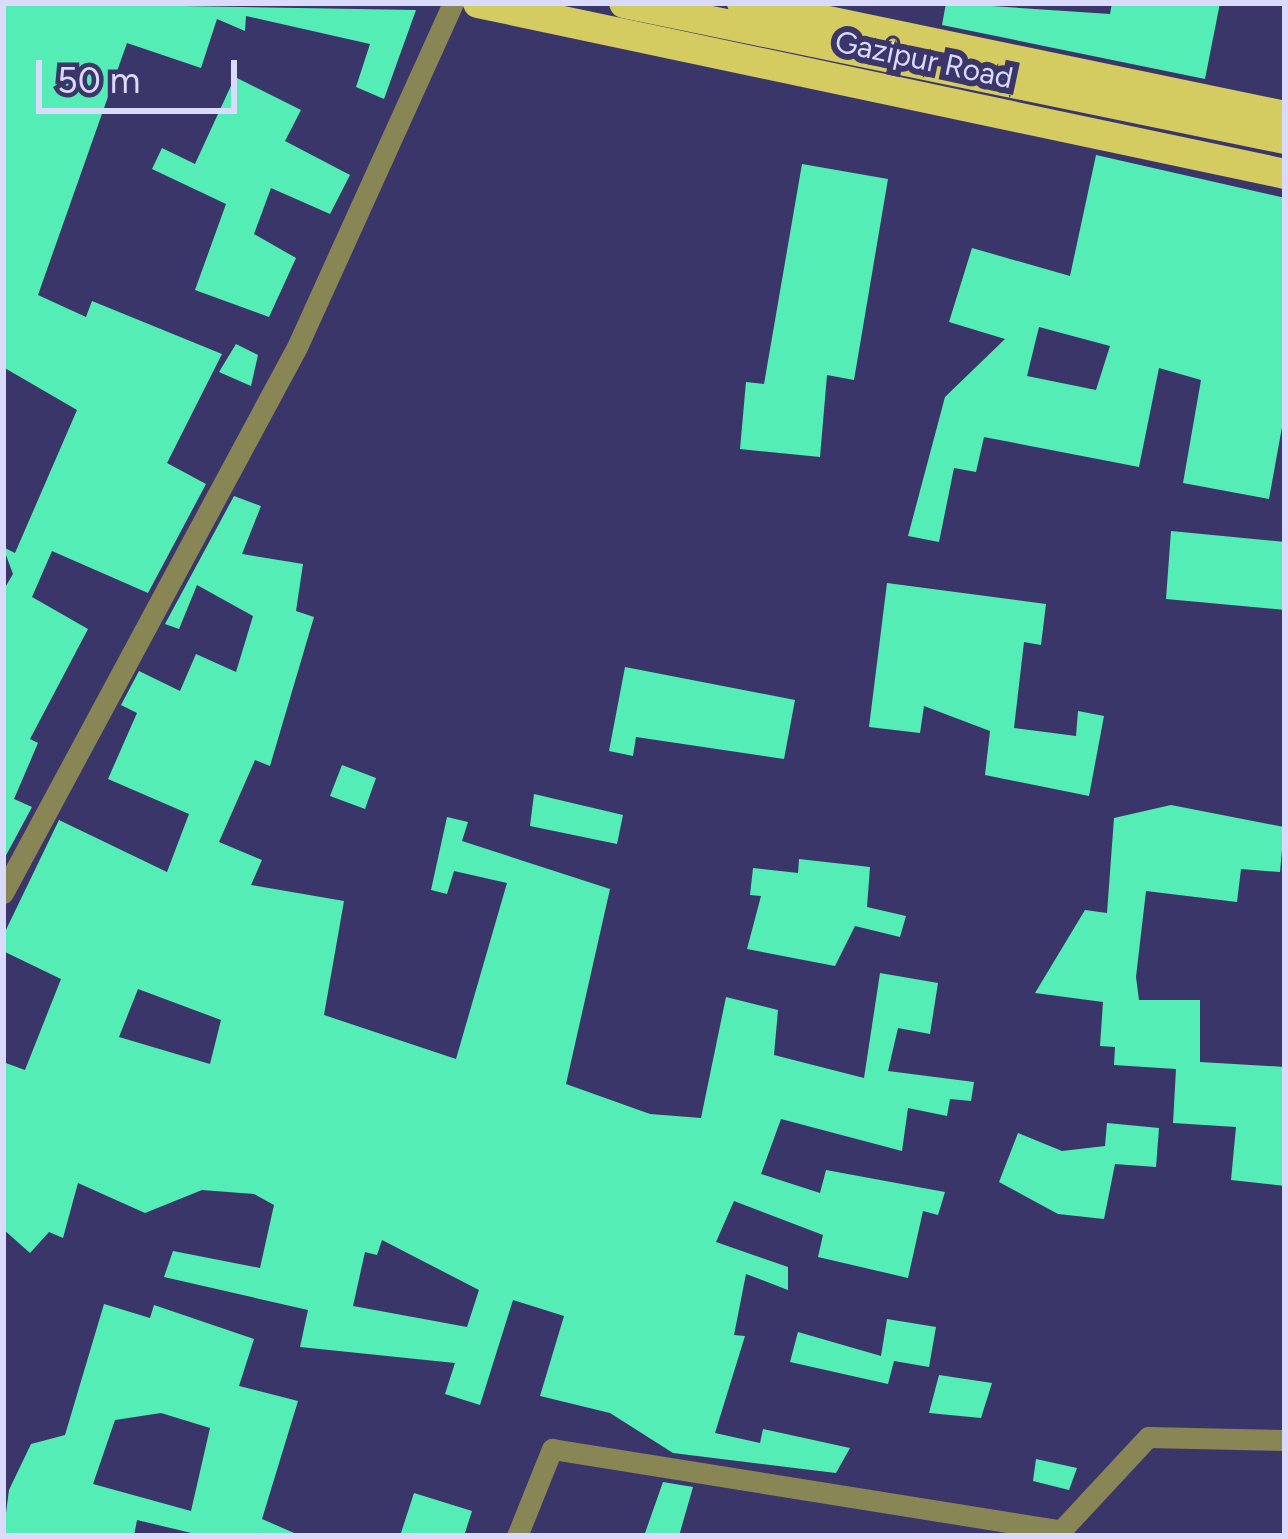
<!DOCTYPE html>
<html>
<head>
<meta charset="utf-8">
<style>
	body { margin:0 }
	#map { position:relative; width:1288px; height:1539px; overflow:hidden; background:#3b366a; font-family:Figtree,sans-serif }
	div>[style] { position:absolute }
	.building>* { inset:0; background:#55edb6 }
	.minor>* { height:21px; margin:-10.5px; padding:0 10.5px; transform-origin:10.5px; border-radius:10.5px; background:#898655 }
	.primary>* { height:30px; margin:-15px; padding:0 15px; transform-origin:15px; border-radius:15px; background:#d4cc61 }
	span { translate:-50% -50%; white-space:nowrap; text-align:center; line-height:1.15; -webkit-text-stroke:12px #3b366a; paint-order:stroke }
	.street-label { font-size:30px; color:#dadbfa }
	.frame { position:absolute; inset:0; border:6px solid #dadbfa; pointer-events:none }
	.scale { position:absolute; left:36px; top:60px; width:201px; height:54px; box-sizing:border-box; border:6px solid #dadbfa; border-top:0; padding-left:15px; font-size:36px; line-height:42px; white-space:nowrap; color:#dadbfa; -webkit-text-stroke:9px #3b366a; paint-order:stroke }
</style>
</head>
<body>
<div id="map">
	<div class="building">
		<div style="clip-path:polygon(3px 3px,416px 10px,384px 99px,356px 87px,370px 44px,246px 16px,245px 31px,217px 19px,201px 68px,127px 43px,38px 295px,86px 317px,92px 301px,222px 354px,167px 463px,206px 484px,148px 593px,52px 551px,32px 597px,88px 629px,30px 739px,38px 743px,14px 799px,32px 807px,3px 861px,3px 591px,13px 574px,3px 547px,15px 553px,77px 410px,3px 367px)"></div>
		<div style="clip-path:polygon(946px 3px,1110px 14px,1112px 3px,1220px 3px,1205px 79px,942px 25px)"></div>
		<div style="clip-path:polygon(235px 77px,301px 110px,285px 141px,350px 175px,330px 214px,271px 188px,254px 234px,296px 258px,269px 317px,195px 290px,226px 204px,152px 169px,162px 148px,195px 164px)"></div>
		<div style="clip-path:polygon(evenodd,1096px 155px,1285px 198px,1284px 416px,1269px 499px,1183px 483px,1201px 380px,1159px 368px,1139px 467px,984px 437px,976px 472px,954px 468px,939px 542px,908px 536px,945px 397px,1005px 339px,949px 322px,972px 248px,1070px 276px,1096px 155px,1039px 327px,1110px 346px,1096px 390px,1027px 376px,1039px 327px)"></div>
		<div style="clip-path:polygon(802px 164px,888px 179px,854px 380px,827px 375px,820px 457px,740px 449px,746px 382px,764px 384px)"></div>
		<div style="clip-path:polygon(236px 344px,258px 355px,251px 386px,219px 372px)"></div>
		<div style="clip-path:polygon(evenodd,234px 496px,261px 506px,242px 554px,303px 564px,296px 611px,314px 617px,270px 766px,255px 760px,219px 842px,262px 860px,251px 885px,344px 901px,324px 1015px,456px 1059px,507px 883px,454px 871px,447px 894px,431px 890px,447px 817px,468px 822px,462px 841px,610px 889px,566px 1084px,650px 1114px,701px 1118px,726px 997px,778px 1010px,774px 1055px,864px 1078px,880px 973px,938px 983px,930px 1034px,898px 1028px,888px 1071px,974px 1082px,971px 1101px,950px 1099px,947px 1116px,908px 1108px,902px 1151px,781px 1119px,761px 1174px,820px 1193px,826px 1170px,945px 1192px,938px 1215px,923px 1211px,908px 1278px,818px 1257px,823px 1235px,734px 1201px,716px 1242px,788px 1267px,788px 1290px,746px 1274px,734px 1335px,745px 1336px,715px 1433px,760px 1443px,763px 1429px,850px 1448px,836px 1473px,673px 1453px,610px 1413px,540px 1396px,564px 1316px,513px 1300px,480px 1405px,445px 1394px,455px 1363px,300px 1347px,308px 1310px,164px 1277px,173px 1251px,260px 1268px,274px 1205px,254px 1194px,202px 1190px,145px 1213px,78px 1183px,63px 1238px,49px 1232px,30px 1253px,3px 1229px,3px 1062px,25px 1070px,61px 979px,3px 951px,3px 936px,59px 820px,167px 872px,189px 814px,108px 779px,137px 713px,121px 705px,139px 671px,180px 691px,196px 654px,236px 672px,253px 616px,197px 585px,179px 629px,165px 624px,234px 496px,138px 989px,221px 1020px,210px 1064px,119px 1037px,138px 989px,234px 496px,382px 1240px,479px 1290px,467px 1327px,353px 1306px,365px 1252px,377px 1255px,382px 1240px)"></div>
		<div style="clip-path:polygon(1171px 531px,1285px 542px,1285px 610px,1166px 599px)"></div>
		<div style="clip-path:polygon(887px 583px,1046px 604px,1041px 645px,1024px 642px,1014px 728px,1076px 736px,1078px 711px,1104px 716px,1089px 796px,985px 775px,990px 731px,924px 706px,920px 733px,869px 727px)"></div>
		<div style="clip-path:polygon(625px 667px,795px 700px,784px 759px,636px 737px,633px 756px,609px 751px)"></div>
		<div style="clip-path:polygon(342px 765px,376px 778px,365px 809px,330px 796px)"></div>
		<div style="clip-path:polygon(534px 794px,623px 815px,617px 844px,530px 826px)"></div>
		<div style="clip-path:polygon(1171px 805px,1284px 827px,1280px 872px,1241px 869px,1237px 902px,1146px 891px,1136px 977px,1139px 1000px,1200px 1000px,1200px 1062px,1285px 1067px,1285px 1186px,1231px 1180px,1236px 1127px,1173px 1123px,1176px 1069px,1114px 1065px,1115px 1047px,1100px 1046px,1103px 1002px,1035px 993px,1085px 910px,1107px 913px,1114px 818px)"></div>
		<div style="clip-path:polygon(799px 859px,870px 867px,867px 907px,906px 916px,900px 937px,855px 926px,835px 966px,747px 949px,761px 896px,750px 895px,753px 868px,798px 873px)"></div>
		<div style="clip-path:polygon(1107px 1123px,1159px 1128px,1156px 1167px,1115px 1164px,1104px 1219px,1058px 1214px,999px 1182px,1018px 1133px,1062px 1151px,1105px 1146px)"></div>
		<div style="clip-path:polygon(evenodd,104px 1304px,150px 1318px,154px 1305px,254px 1339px,239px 1386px,298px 1401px,262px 1519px,301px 1536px,204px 1536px,137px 1520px,134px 1536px,3px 1536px,9px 1490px,31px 1444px,65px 1435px,104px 1304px,161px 1413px,210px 1428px,191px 1511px,93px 1484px,115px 1420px,161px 1413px)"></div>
		<div style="clip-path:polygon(887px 1319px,936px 1327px,929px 1367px,894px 1361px,888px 1384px,790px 1362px,798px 1332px,881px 1356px)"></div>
		<div style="clip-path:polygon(939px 1375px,992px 1383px,981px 1418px,929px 1413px)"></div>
		<div style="clip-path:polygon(1036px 1459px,1077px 1468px,1069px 1490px,1033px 1481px)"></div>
		<div style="clip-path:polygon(663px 1482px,693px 1487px,679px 1536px,644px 1536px)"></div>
		<div style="clip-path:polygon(414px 1493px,472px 1511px,464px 1536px,400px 1536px)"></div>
	</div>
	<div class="minor">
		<div style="left:3px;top:893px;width:620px;rotate:-61.7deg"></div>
		<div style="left:297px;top:347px;width:378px;rotate:-65.6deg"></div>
		<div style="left:517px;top:1536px;width:94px;rotate:-68.1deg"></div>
		<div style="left:552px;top:1449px;width:511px;rotate:9.11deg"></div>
		<div style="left:1056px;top:1536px;width:135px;rotate:-47.1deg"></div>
		<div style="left:1148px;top:1437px;width:137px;rotate:1.3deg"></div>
	</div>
	<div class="primary">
		<div style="left:478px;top:3px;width:825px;rotate:11.96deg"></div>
		<div style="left:624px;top:3px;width:675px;rotate:11.63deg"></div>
		<div style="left:742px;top:3px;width:555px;rotate:11.76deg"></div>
	</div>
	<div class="street-label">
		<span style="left:924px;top:60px;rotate:12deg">Gazipur Road</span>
	</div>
	<div class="frame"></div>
	<div class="scale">50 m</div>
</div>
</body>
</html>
